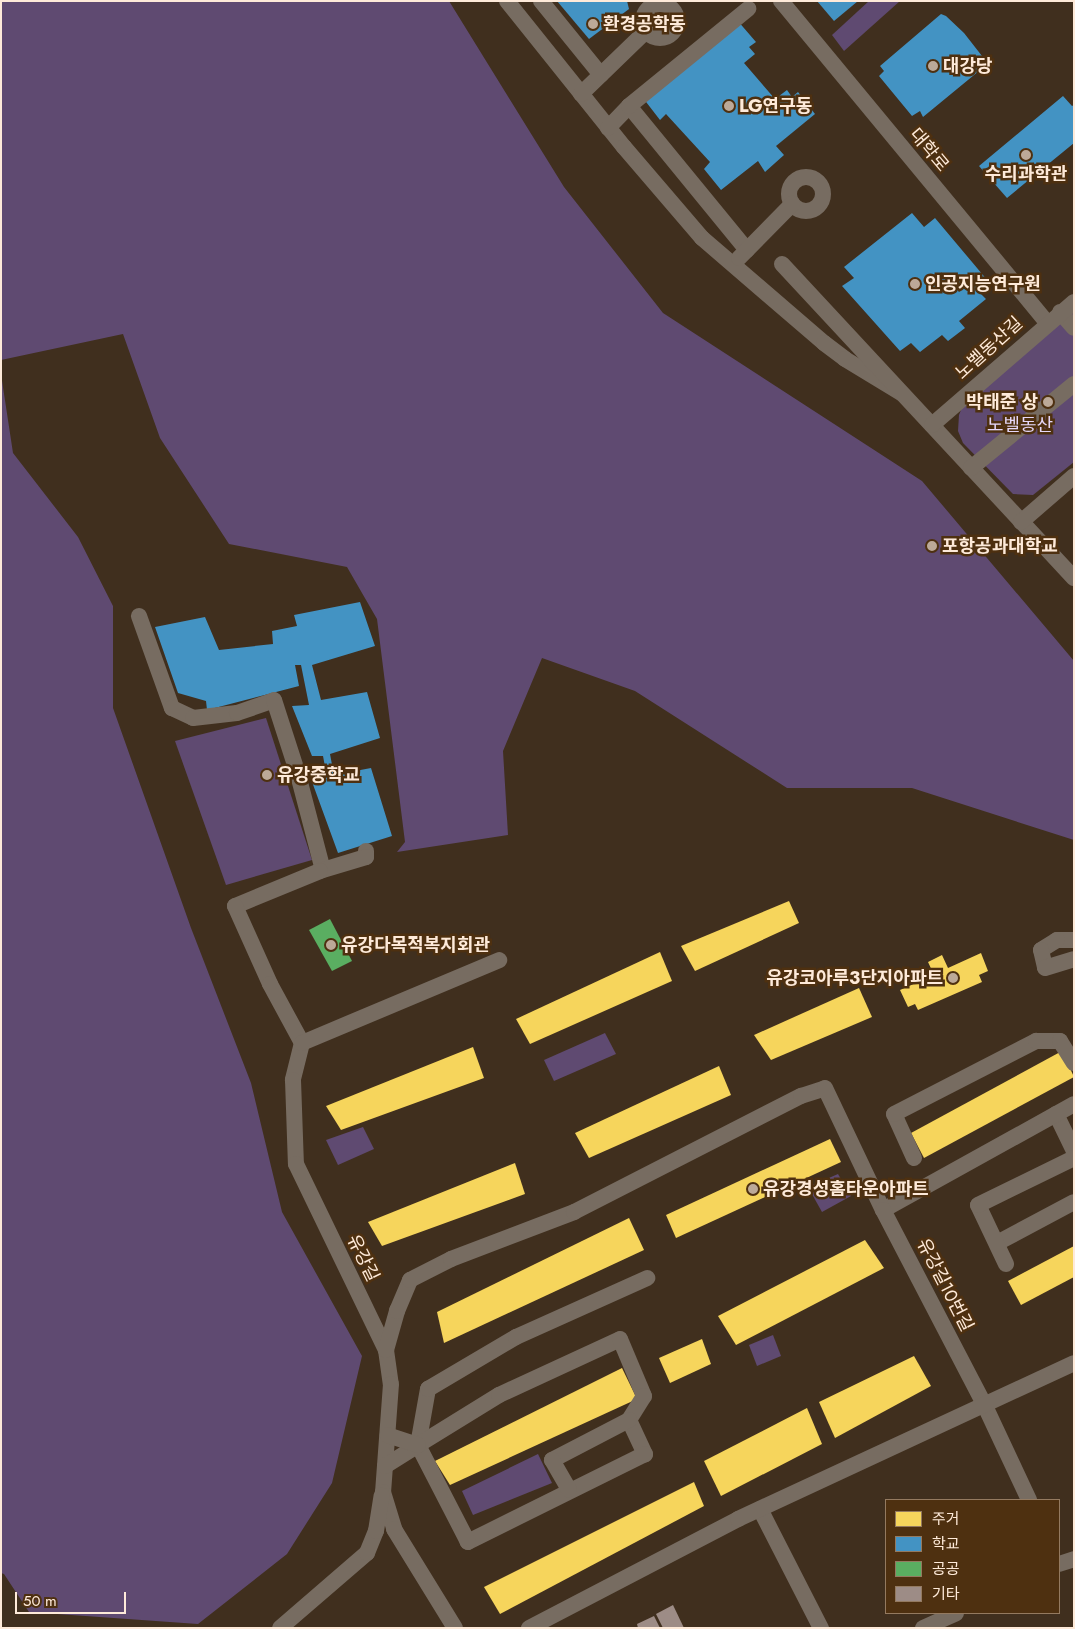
<!DOCTYPE html>
<html>
<head>
<meta charset="utf-8">
<style>
	body { margin:0 }
	#map { position:relative; width:1075px; height:1629px; overflow:hidden; background:#402f1e; font-family:Jost,"Noto Sans KR",sans-serif }
	div>[style] { position:absolute }
	.green>* { inset:0; background:#5f4a71 }
	.homes>* { inset:0; background:#f6d55c }
	.schools>* { inset:0; background:#4393c3 }
	.public>* { inset:0; background:#5aae61 }
	.building>* { inset:0; background:#9d8c86 }
	.minor>* { height:16px; margin:-8px; padding:0 8px; transform-origin:8px; border-radius:8px; background:#776c61 }
	.minor>.ring { margin:-8px; padding:0; box-sizing:content-box; background:none; border:16px solid #776c61; border-radius:50% }
	.dots>* { width:14px; height:14px; translate:-50% -50%; box-sizing:border-box; border:2px solid #4e3010; border-radius:50% }
	span { translate:-50% -50%; white-space:nowrap; text-align:center; line-height:1.15; -webkit-text-stroke:5px #4e3010; paint-order:stroke }
	.poi-label { font-size:18px; color:#feead9; font-weight:700 }
	.left { translate:0 -50%; text-align:left }
	.right { translate:-100% -50%; text-align:right }
	.street-label { font-size:18px; color:#feead9 }
	.park-label { font-size:18px; color:#e5d7f9 }
	.frame { position:absolute; inset:0; border:2px solid #feead9; pointer-events:none }
	.legend { position:absolute; left:885px; top:1499px; width:175px; height:115px; box-sizing:border-box; background:#4e3010; border:1px solid #947a60; margin:0; padding:6px 9px; list-style:none; font-size:15px; color:#feead9 }
	.legend li { display:flex; align-items:center; gap:10px; height:25px }
	.legend b { width:25px; border:1px solid #947a60 }
	.scale { position:absolute; left:15px; top:1592px; width:111px; height:22px; box-sizing:border-box; border:2px solid #feead9; border-top:0; padding-left:6px; font-size:15px; line-height:18px; white-space:nowrap; color:#feead9; -webkit-text-stroke:4px #4e3010; paint-order:stroke }
</style>
</head>
<body>
<div id="map">
	<div class="green">
		<div style="clip-path:polygon(1px 1px,449px 1px,564px 187px,663px 313px,922px 481px,1074px 661px,1074px 840px,912px 788px,787px 788px,635px 691px,542px 658px,503px 751px,508px 835px,397px 852px,405px 842px,377px 619px,347px 567px,229px 544px,160px 438px,123px 334px,1px 360px)"></div>
		<div style="clip-path:polygon(869px 1px,900px 1px,844px 51px,832px 35px)"></div>
		<div style="clip-path:polygon(1074px 311px,1074px 462px,1033px 495px,1013px 494px,963px 443px,958px 431px,959px 415px,963px 405px)"></div>
		<div style="clip-path:polygon(1px 374px,13px 453px,78px 537px,113px 606px,113px 708px,191px 928px,251px 1083px,282px 1212px,362px 1356px,332px 1483px,287px 1554px,198px 1624px,29px 1612px,4px 1574px,1px 1573px)"></div>
		<div style="clip-path:polygon(266px 718px,312px 860px,226px 885px,175px 741px)"></div>
		<div style="clip-path:polygon(605px 1033px,616px 1054px,554px 1081px,544px 1060px)"></div>
		<div style="clip-path:polygon(363px 1127px,374px 1149px,338px 1165px,326px 1140px)"></div>
		<div style="clip-path:polygon(838px 1174px,851px 1196px,822px 1212px,808px 1187px)"></div>
		<div style="clip-path:polygon(773px 1335px,781px 1356px,757px 1366px,749px 1345px)"></div>
		<div style="clip-path:polygon(538px 1454px,552px 1483px,473px 1515px,462px 1491px)"></div>
	</div>
	<div class="homes">
		<div style="clip-path:polygon(789px 901px,799px 923px,695px 971px,681px 946px)"></div>
		<div style="clip-path:polygon(660px 952px,672px 981px,530px 1044px,516px 1019px)"></div>
		<div style="clip-path:polygon(981px 953px,988px 971px,979px 975px,982px 982px,918px 1010px,915px 1004px,908px 1007px,900px 990px,934px 975px,928px 962px,942px 955px,948px 968px)"></div>
		<div style="clip-path:polygon(859px 988px,872px 1017px,771px 1060px,754px 1035px)"></div>
		<div style="clip-path:polygon(473px 1047px,484px 1078px,341px 1130px,326px 1106px)"></div>
		<div style="clip-path:polygon(1062px 1051px,1074px 1077px,924px 1158px,911px 1133px)"></div>
		<div style="clip-path:polygon(719px 1066px,731px 1095px,589px 1158px,575px 1133px)"></div>
		<div style="clip-path:polygon(830px 1139px,841px 1162px,676px 1238px,666px 1215px)"></div>
		<div style="clip-path:polygon(515px 1163px,525px 1194px,382px 1246px,368px 1222px)"></div>
		<div style="clip-path:polygon(629px 1218px,644px 1250px,444px 1343px,437px 1312px)"></div>
		<div style="clip-path:polygon(865px 1240px,884px 1268px,736px 1345px,718px 1316px)"></div>
		<div style="clip-path:polygon(1074px 1246px,1074px 1277px,1021px 1305px,1008px 1281px)"></div>
		<div style="clip-path:polygon(702px 1339px,711px 1364px,670px 1383px,659px 1358px)"></div>
		<div style="clip-path:polygon(914px 1356px,931px 1386px,835px 1438px,819px 1402px)"></div>
		<div style="clip-path:polygon(622px 1368px,637px 1399px,450px 1485px,435px 1461px)"></div>
		<div style="clip-path:polygon(807px 1408px,822px 1444px,721px 1496px,704px 1461px)"></div>
		<div style="clip-path:polygon(694px 1482px,704px 1506px,500px 1614px,484px 1587px)"></div>
	</div>
	<div class="schools">
		<div style="clip-path:polygon(557px 1px,627px 1px,629px 9px,589px 39px)"></div>
		<div style="clip-path:polygon(817px 1px,858px 1px,834px 21px)"></div>
		<div style="clip-path:polygon(941px 14px,946px 16px,964px 33px,982px 56px,985px 66px,923px 117px,920px 111px,912px 116px,879px 76px,884px 71px,880px 66px)"></div>
		<div style="clip-path:polygon(737px 20px,756px 42px,749px 47px,755px 54px,744px 63px,775px 99px,787px 90px,792px 97px,798px 92px,815px 114px,776px 146px,784px 155px,765px 172px,758px 161px,721px 190px,704px 169px,710px 162px,666px 114px,660px 120px,643px 98px)"></div>
		<div style="clip-path:polygon(1063px 96px,1072px 106px,1074px 105px,1074px 143px,1007px 198px,979px 166px)"></div>
		<div style="clip-path:polygon(912px 213px,924px 227px,935px 218px,988px 281px,977px 290px,986px 299px,959px 321px,965px 328px,948px 341px,942px 335px,920px 352px,911px 343px,900px 351px,842px 286px,854px 278px,844px 267px)"></div>
		<div style="clip-path:polygon(360px 602px,375px 646px,312px 665px,321px 700px,367px 692px,380px 738px,330px 754px,334px 775px,371px 768px,392px 836px,338px 853px,311px 779px,327px 777px,323px 756px,312px 756px,292px 706px,309px 705px,301px 665px,295px 665px,299px 686px,207px 710px,206px 701px,178px 693px,155px 627px,205px 617px,219px 650px,273px 644px,272px 631px,297px 626px,294px 615px)"></div>
	</div>
	<div class="public">
		<div style="clip-path:polygon(330px 919px,352px 961px,332px 971px,309px 930px)"></div>
	</div>
	<div class="building">
		<div style="clip-path:polygon(673px 1605px,684px 1628px,663px 1628px,656px 1614px)"></div>
		<div style="clip-path:polygon(654px 1616px,660px 1628px,638px 1628px,637px 1624px)"></div>
	</div>
	<div class="minor">
		<div style="left:507px;top:1px;width:187px;rotate:51.3deg"></div>
		<div style="left:624px;top:147px;width:120px;rotate:49.4deg"></div>
		<div style="left:702px;top:238px;width:161px;rotate:40.7deg"></div>
		<div style="left:824px;top:343px;width:26px;rotate:37deg"></div>
		<div style="left:845px;top:359px;width:66px;rotate:31.3deg"></div>
		<div style="left:541px;top:1px;width:95px;rotate:51deg"></div>
		<div style="left:781px;top:1px;width:418px;rotate:50.4deg"></div>
		<div class="ring" style="left:643px;top:4px;width:18px;height:18px"></div>
		<div style="left:581px;top:94px;width:91px;rotate:-44.1deg"></div>
		<div style="left:629px;top:106px;width:186px;rotate:50.7deg"></div>
		<div style="left:608px;top:128px;width:30px;rotate:-46deg"></div>
		<div style="left:629px;top:106px;width:154px;rotate:-39.2deg"></div>
		<div class="ring" style="left:789px;top:177px;width:18px;height:18px"></div>
		<div style="left:739px;top:258px;width:76px;rotate:-45.5deg"></div>
		<div style="left:782px;top:264px;width:429px;rotate:47.1deg"></div>
		<div style="left:1060px;top:312px;width:21px;rotate:49deg"></div>
		<div style="left:932px;top:425px;width:188px;rotate:-40.9deg"></div>
		<div style="left:971px;top:468px;width:133px;rotate:-39.2deg"></div>
		<div style="left:1021px;top:522px;width:70px;rotate:-41deg"></div>
		<div style="left:139px;top:616px;width:98px;rotate:70.3deg"></div>
		<div style="left:172px;top:708px;width:23px;rotate:25deg"></div>
		<div style="left:193px;top:718px;width:44px;rotate:-6.5deg"></div>
		<div style="left:237px;top:713px;width:39px;rotate:-19deg"></div>
		<div style="left:274px;top:700px;width:75px;rotate:72.1deg"></div>
		<div style="left:297px;top:771px;width:102px;rotate:75.3deg"></div>
		<div style="left:366px;top:851px;width:6px;rotate:90deg"></div>
		<div style="left:366px;top:857px;width:48px;rotate:163.1deg"></div>
		<div style="left:320px;top:871px;width:92px;rotate:157.6deg"></div>
		<div style="left:235px;top:906px;width:85px;rotate:65.8deg"></div>
		<div style="left:270px;top:984px;width:67px;rotate:61.5deg"></div>
		<div style="left:302px;top:1043px;width:38px;rotate:104deg"></div>
		<div style="left:293px;top:1080px;width:84px;rotate:88deg"></div>
		<div style="left:296px;top:1164px;width:207px;rotate:64.2deg"></div>
		<div style="left:386px;top:1350px;width:34px;rotate:82deg"></div>
		<div style="left:391px;top:1384px;width:108px;rotate:94.2deg"></div>
		<div style="left:383px;top:1492px;width:39px;rotate:73deg"></div>
		<div style="left:394px;top:1529px;width:116px;rotate:58.4deg"></div>
		<div style="left:1074px;top:940px;width:17px;rotate:180deg"></div>
		<div style="left:1057px;top:940px;width:19px;rotate:148deg"></div>
		<div style="left:1041px;top:950px;width:18px;rotate:77deg"></div>
		<div style="left:1045px;top:968px;width:30px;rotate:-17deg"></div>
		<div style="left:302px;top:1043px;width:214px;rotate:-22.8deg"></div>
		<div style="left:1056px;top:1114px;width:41px;rotate:64.1deg"></div>
		<div style="left:914px;top:1158px;width:48px;rotate:-114.4deg"></div>
		<div style="left:894px;top:1114px;width:160px;rotate:-27.2deg"></div>
		<div style="left:1036px;top:1041px;width:24px"></div>
		<div style="left:1060px;top:1041px;width:26px;rotate:58deg"></div>
		<div style="left:883px;top:1210px;width:218px;rotate:-29deg"></div>
		<div style="left:997px;top:1243px;width:87px;rotate:-28deg"></div>
		<div style="left:1006px;top:1264px;width:65px;rotate:-115.4deg"></div>
		<div style="left:978px;top:1205px;width:107px;rotate:-26.1deg"></div>
		<div style="left:386px;top:1350px;width:41px;rotate:-74.2deg"></div>
		<div style="left:397px;top:1311px;width:34px;rotate:-67deg"></div>
		<div style="left:410px;top:1280px;width:46px;rotate:-27.1deg"></div>
		<div style="left:451px;top:1259px;width:132px;rotate:-20.9deg"></div>
		<div style="left:574px;top:1212px;width:255px;rotate:-27.1deg"></div>
		<div style="left:801px;top:1096px;width:25px;rotate:-18deg"></div>
		<div style="left:825px;top:1088px;width:135px;rotate:64.6deg"></div>
		<div style="left:883px;top:1210px;width:221px;rotate:62.5deg"></div>
		<div style="left:985px;top:1406px;width:104px;rotate:64.9deg"></div>
		<div style="left:629px;top:1420px;width:38px;rotate:65deg"></div>
		<div style="left:645px;top:1454px;width:198px;rotate:153.6deg"></div>
		<div style="left:468px;top:1542px;width:109px;rotate:-117.3deg"></div>
		<div style="left:418px;top:1445px;width:57px;rotate:-79.9deg"></div>
		<div style="left:428px;top:1389px;width:102px;rotate:-30.6deg"></div>
		<div style="left:516px;top:1337px;width:144px;rotate:-24.2deg"></div>
		<div style="left:418px;top:1445px;width:95px;rotate:-31.7deg"></div>
		<div style="left:499px;top:1395px;width:133px;rotate:-24.8deg"></div>
		<div style="left:620px;top:1339px;width:62px;rotate:67.2deg"></div>
		<div style="left:644px;top:1396px;width:28px;rotate:122deg"></div>
		<div style="left:629px;top:1420px;width:87px;rotate:152.5deg"></div>
		<div style="left:552px;top:1460px;width:34px;rotate:60deg"></div>
		<div style="left:385px;top:1466px;width:39px;rotate:-32deg"></div>
		<div style="left:418px;top:1445px;width:32px;rotate:-162deg"></div>
		<div style="left:760px;top:1509px;width:134px;rotate:62.9deg"></div>
		<div style="left:1059px;top:1564px;width:16px;rotate:-18deg"></div>
		<div style="left:280px;top:1628px;width:115px;rotate:-40.8deg"></div>
		<div style="left:367px;top:1553px;width:24px;rotate:-68deg"></div>
		<div style="left:376px;top:1531px;width:36px;rotate:-81deg"></div>
		<div style="left:529px;top:1628px;width:236px;rotate:-27.5deg"></div>
		<div style="left:738px;top:1519px;width:370px;rotate:-24.9deg"></div>
		<div style="left:923px;top:1628px;width:36px;rotate:-24deg"></div>
	</div>
	<div class="dots">
		<div style="left:593px;top:24px;background:#bca998"></div>
		<div style="left:933px;top:66px;background:#bca998"></div>
		<div style="left:729px;top:106px;background:#bca998"></div>
		<div style="left:1026px;top:155px;background:#bca998"></div>
		<div style="left:915px;top:284px;background:#bca998"></div>
		<div style="left:1048px;top:402px;background:#bca998"></div>
		<div style="left:932px;top:546px;background:#bca998"></div>
		<div style="left:267px;top:775px;background:#bca998"></div>
		<div style="left:331px;top:945px;background:#bca998"></div>
		<div style="left:953px;top:978px;background:#bca998"></div>
		<div style="left:753px;top:1189px;background:#bca998"></div>
	</div>
	<div class="poi-label">
		<span class="left" style="left:603px;top:24px">환경공학동</span>
		<span class="left" style="left:943px;top:66px">대강당</span>
		<span class="left" style="left:739px;top:106px">LG연구동</span>
		<span style="left:1026px;top:174px">수리과학관</span>
		<span class="left" style="left:925px;top:284px">인공지능연구원</span>
		<span class="right" style="left:1038px;top:402px">박태준 상</span>
		<span class="left" style="left:942px;top:546px">포항공과대학교</span>
		<span class="left" style="left:277px;top:775px">유강중학교</span>
		<span class="left" style="left:341px;top:945px">유강다목적복지회관</span>
		<span class="right" style="left:943px;top:978px">유강코아루3단지아파트</span>
		<span class="left" style="left:763px;top:1189px">유강경성홈타운아파트</span>
	</div>
	<div class="street-label">
		<span style="left:929px;top:150px;rotate:50deg">대학로</span>
		<span style="left:989px;top:348px;rotate:-42deg">노벨동산길</span>
		<span style="left:363px;top:1258px;rotate:64deg">유강길</span>
		<span style="left:945px;top:1285px;rotate:63deg">유강길10번길</span>
	</div>
	<div class="park-label">
		<span style="left:1020px;top:425px">노벨동산</span>
	</div>
	<div class="frame"></div>
	<ul class="legend">
	<li><b style="height:14px;background:#f6d55c"></b>주거</li>
	<li><b style="height:14px;background:#4393c3"></b>학교</li>
	<li><b style="height:14px;background:#5aae61"></b>공공</li>
	<li><b style="height:14px;background:#9d8c86"></b>기타</li>
	</ul>
	<div class="scale">50 m</div>
</div>
</body>
</html>
